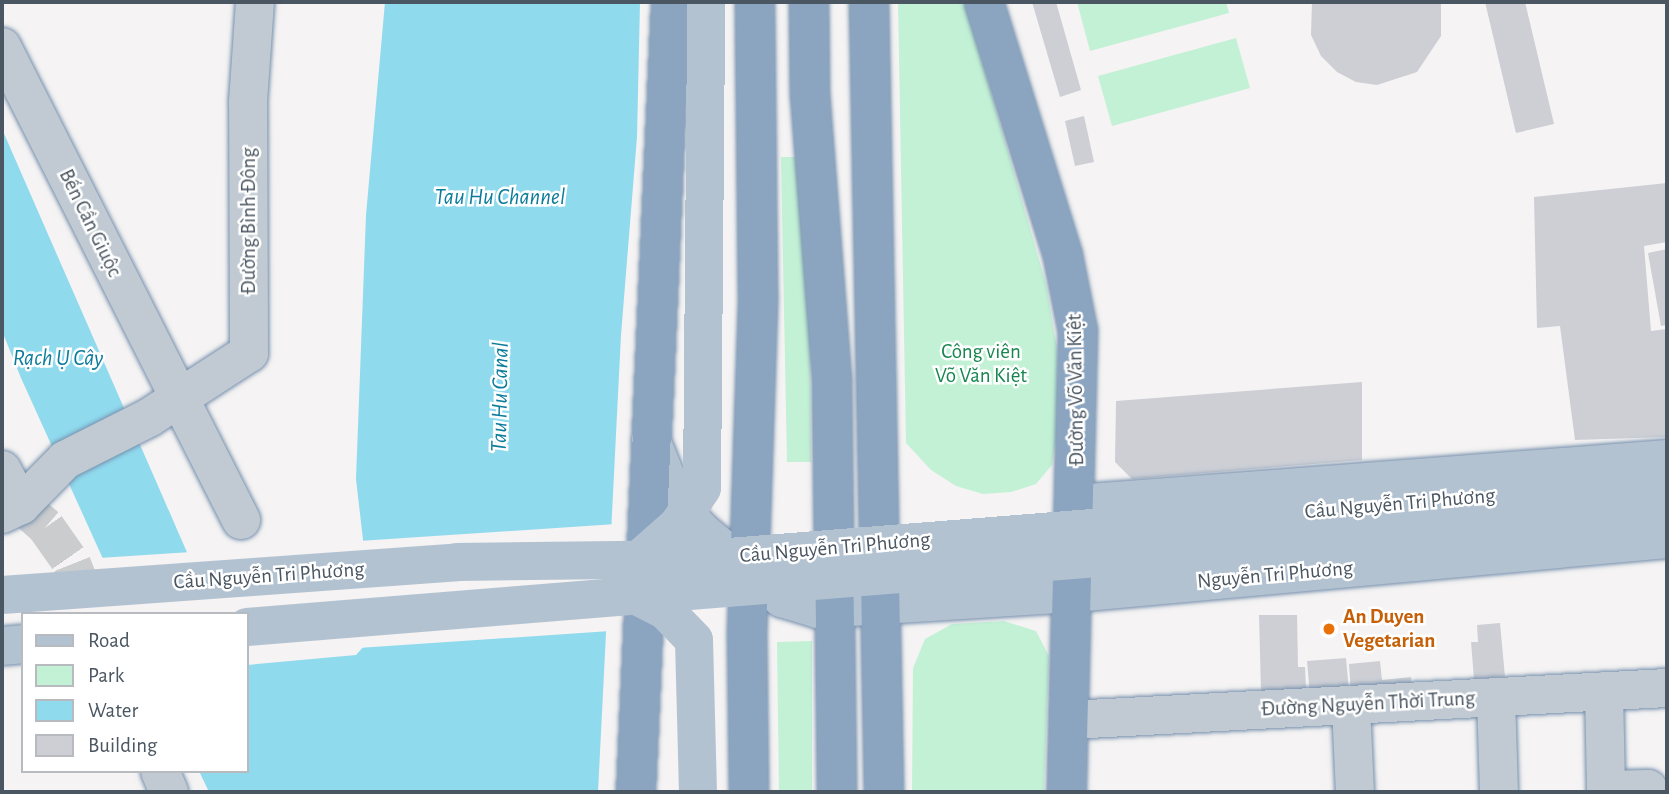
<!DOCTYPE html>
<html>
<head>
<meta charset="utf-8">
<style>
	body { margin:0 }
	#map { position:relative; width:1669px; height:794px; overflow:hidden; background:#f5f3f3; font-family:"Alegreya Sans",sans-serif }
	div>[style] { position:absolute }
	.green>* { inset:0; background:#c3f1d5 }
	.water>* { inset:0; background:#90daee }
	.pier>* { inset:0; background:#f5f3f3 }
	.building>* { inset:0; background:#cdcfd5 }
	.minor-tunnel>* { height:38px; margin-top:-19px; transform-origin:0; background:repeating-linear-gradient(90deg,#caccce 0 38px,transparent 0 57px) }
	.roads { filter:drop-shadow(0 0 2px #7690ad) drop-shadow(0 0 2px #7690ad) }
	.minor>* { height:38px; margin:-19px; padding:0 19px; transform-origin:19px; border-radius:19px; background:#c1cad2 }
	.major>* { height:38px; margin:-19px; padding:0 19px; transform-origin:19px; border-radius:19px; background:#b3c2d1 }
	.highway>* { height:38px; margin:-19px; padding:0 19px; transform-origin:19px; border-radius:19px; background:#8ba5c1 }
	.major-bridge>* { height:38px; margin:-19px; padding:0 19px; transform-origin:19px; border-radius:19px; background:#b3c2d1 }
	.dots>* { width:19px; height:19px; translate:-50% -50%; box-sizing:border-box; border:4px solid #fff; border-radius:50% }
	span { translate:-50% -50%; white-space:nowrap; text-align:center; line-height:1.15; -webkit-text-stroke:5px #fff; paint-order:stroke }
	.street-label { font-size:21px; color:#4a5661 }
	.park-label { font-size:21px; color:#17864f }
	.food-label { font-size:21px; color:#c56008; font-weight:700 }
	.left { translate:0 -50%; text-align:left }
	.water-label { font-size:23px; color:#0c7c9b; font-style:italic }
	.frame { position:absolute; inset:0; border:4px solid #4a5661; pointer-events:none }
	.legend { position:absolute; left:21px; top:612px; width:228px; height:161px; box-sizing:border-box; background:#fff; border:2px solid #b7bbc0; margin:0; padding:9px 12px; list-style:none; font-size:21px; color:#4a5661 }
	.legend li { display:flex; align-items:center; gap:14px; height:35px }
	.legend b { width:35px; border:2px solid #b7bbc0 }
</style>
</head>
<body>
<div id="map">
	<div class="green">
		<div style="clip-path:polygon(898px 2px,965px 2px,1046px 284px,1057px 348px,1058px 430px,1052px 465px,1036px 484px,1011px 492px,983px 494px,956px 486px,931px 470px,906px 443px)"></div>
		<div style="clip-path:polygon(1077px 2px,1226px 2px,1229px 13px,1090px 51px)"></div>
		<div style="clip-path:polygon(1236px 38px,1250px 88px,1112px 126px,1098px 76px)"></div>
		<div style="clip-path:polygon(781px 157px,798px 157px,810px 297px,811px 462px,787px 462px)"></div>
		<div style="clip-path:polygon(1004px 621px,1036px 631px,1049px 656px,1044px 792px,912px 792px,913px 668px,925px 639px,952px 624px)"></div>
		<div style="clip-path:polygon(812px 641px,812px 792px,779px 792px,777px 642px)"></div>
	</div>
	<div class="water">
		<div style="clip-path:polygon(385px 2px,640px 2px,637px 137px,621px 335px,598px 792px,209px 792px,199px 771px,247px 771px,247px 665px,356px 655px,374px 635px,356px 479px,366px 215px)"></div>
		<div style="clip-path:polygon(2px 129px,214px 614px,128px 614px,21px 378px,2px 331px)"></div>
	</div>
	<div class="pier">
		<div style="clip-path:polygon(616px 524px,610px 631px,358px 648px,371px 634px,359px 541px)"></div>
		<div style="clip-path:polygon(191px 552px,218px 614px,124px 614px,99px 558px)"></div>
	</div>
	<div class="building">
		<div style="clip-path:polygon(1032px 2px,1056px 2px,1081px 90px,1060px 97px)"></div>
		<div style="clip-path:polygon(1312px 2px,1441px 2px,1441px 36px,1417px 72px,1377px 85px,1356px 82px,1337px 72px,1321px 56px,1311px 35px)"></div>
		<div style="clip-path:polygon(1485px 2px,1525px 2px,1554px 124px,1516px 133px)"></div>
		<div style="clip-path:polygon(1084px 116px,1094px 162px,1075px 166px,1065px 121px)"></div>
		<div style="clip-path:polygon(1667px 183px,1667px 242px,1644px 246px,1651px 331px,1667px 329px,1667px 437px,1575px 440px,1560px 326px,1537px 328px,1534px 197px)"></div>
		<div style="clip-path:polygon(1667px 249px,1667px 325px,1661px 326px,1648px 253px)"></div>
		<div style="clip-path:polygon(1362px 382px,1362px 460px,1132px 479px,1115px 462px,1116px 401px)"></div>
		<div style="clip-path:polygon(1259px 615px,1297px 615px,1298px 667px,1305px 667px,1306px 691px,1261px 692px)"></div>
		<div style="clip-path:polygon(1500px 623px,1505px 677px,1474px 679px,1471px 642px,1478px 642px,1477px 625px)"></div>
		<div style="clip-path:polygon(1346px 658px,1349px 692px,1310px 695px,1307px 661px)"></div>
		<div style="clip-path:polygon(1380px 661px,1382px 680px,1411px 677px,1412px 688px,1351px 693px,1349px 664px)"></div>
	</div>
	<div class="minor-tunnel">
		<div style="left:21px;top:505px;width:33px;rotate:41deg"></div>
		<div style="left:46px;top:527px;width:45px;rotate:54.9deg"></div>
		<div style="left:72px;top:564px;width:54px;rotate:68.2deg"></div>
	</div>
	<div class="roads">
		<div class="minor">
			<div style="left:2px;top:47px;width:530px;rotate:63.19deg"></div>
			<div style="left:2px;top:470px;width:40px;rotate:62deg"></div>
			<div style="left:2px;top:514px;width:21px;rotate:-25deg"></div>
			<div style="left:21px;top:505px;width:63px;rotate:-45.6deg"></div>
			<div style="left:65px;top:460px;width:95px;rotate:-26.8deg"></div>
			<div style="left:150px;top:417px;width:118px;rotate:-32.9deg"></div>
			<div style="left:249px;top:353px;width:251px;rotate:-90.2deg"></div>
			<div style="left:248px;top:102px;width:100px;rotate:-86deg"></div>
			<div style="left:1604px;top:691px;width:99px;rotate:88.8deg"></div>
			<div style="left:1606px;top:790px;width:42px;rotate:-1.4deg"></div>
			<div style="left:1648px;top:789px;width:3px;rotate:90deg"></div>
			<div style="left:1496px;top:697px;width:95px;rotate:88.2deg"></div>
			<div style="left:1351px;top:705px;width:87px;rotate:87.4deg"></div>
			<div style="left:1070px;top:720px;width:598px;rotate:-3.07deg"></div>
			<div style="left:160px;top:771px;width:23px;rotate:67deg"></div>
		</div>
		<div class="major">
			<div style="left:651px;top:440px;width:70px;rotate:68.2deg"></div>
			<div style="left:677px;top:505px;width:34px;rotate:47deg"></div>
			<div style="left:700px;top:530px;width:107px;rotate:39.7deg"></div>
			<div style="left:782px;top:598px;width:38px;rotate:17deg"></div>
			<div style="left:818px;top:609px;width:256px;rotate:-3.6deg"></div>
			<div style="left:1074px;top:593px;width:595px;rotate:-5.2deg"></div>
			<div style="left:1076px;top:504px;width:593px;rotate:-4.35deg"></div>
			<div style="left:2px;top:646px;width:21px;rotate:-5deg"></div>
		</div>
		<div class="highway">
			<div style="left:809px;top:2px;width:92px;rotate:89.4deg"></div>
			<div style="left:810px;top:94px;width:289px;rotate:85.6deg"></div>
			<div style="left:832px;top:382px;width:410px;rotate:89.3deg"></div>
			<div style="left:869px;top:2px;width:790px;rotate:88.91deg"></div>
			<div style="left:984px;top:2px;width:266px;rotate:72.7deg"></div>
			<div style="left:1063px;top:256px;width:76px;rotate:78.7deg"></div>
			<div style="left:1078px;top:331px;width:461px;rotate:91.4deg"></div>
			<div style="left:636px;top:792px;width:791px;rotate:-87.46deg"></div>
			<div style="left:749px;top:792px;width:157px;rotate:-90.7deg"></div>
			<div style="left:747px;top:635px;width:338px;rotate:-88.1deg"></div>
			<div style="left:758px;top:297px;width:295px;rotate:-90.6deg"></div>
		</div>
	</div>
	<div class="major-bridge">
		<div style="left:636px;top:562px;width:56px;rotate:-41.4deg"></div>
		<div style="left:678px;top:525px;width:44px;rotate:-57deg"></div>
		<div style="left:702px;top:488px;width:486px;rotate:-89.5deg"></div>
		<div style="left:2px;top:595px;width:456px;rotate:-4.1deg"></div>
		<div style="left:457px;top:562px;width:247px;rotate:-0.7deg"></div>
		<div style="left:704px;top:559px;width:966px;rotate:-4.57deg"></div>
		<div style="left:637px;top:596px;width:33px;rotate:27deg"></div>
		<div style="left:666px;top:611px;width:40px;rotate:46deg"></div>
		<div style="left:694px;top:640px;width:152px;rotate:88.5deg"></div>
		<div style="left:247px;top:627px;width:1425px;rotate:-4.63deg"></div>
	</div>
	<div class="dots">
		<div style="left:1329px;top:629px;background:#e8710a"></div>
	</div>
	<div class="street-label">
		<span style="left:249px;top:221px;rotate:-90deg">Đường Bình Đông</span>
		<span style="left:90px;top:223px;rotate:64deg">Bến Cần Giuộc</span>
		<span style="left:1076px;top:390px;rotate:-91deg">Đường Võ Văn Kiệt</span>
		<span style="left:1400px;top:504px;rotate:-5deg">Cầu Nguyễn Tri Phương</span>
		<span style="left:835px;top:548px;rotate:-5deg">Cầu Nguyễn Tri Phương</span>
		<span style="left:1275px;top:575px;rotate:-5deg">Nguyễn Tri Phương</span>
		<span style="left:269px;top:576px;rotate:-4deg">Cầu Nguyễn Tri Phương</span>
		<span style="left:1368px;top:704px;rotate:-3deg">Đường Nguyễn Thời Trung</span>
	</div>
	<div class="park-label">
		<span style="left:981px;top:364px">Công viên<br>Võ Văn Kiệt</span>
	</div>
	<div class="food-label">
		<span class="left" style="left:1343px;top:629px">An Duyen<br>Vegetarian</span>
	</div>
	<div class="water-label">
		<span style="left:500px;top:198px">Tau Hu Channel</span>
		<span style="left:58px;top:359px">Rạch Ụ Cây</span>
		<span style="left:501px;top:397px;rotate:-89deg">Tau Hu Canal</span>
	</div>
	<div class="frame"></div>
	<ul class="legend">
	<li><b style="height:9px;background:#b3c2d1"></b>Road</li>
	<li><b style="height:19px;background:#c3f1d5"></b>Park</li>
	<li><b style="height:19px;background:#90daee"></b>Water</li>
	<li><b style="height:19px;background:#cdcfd5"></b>Building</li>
	</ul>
</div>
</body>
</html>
